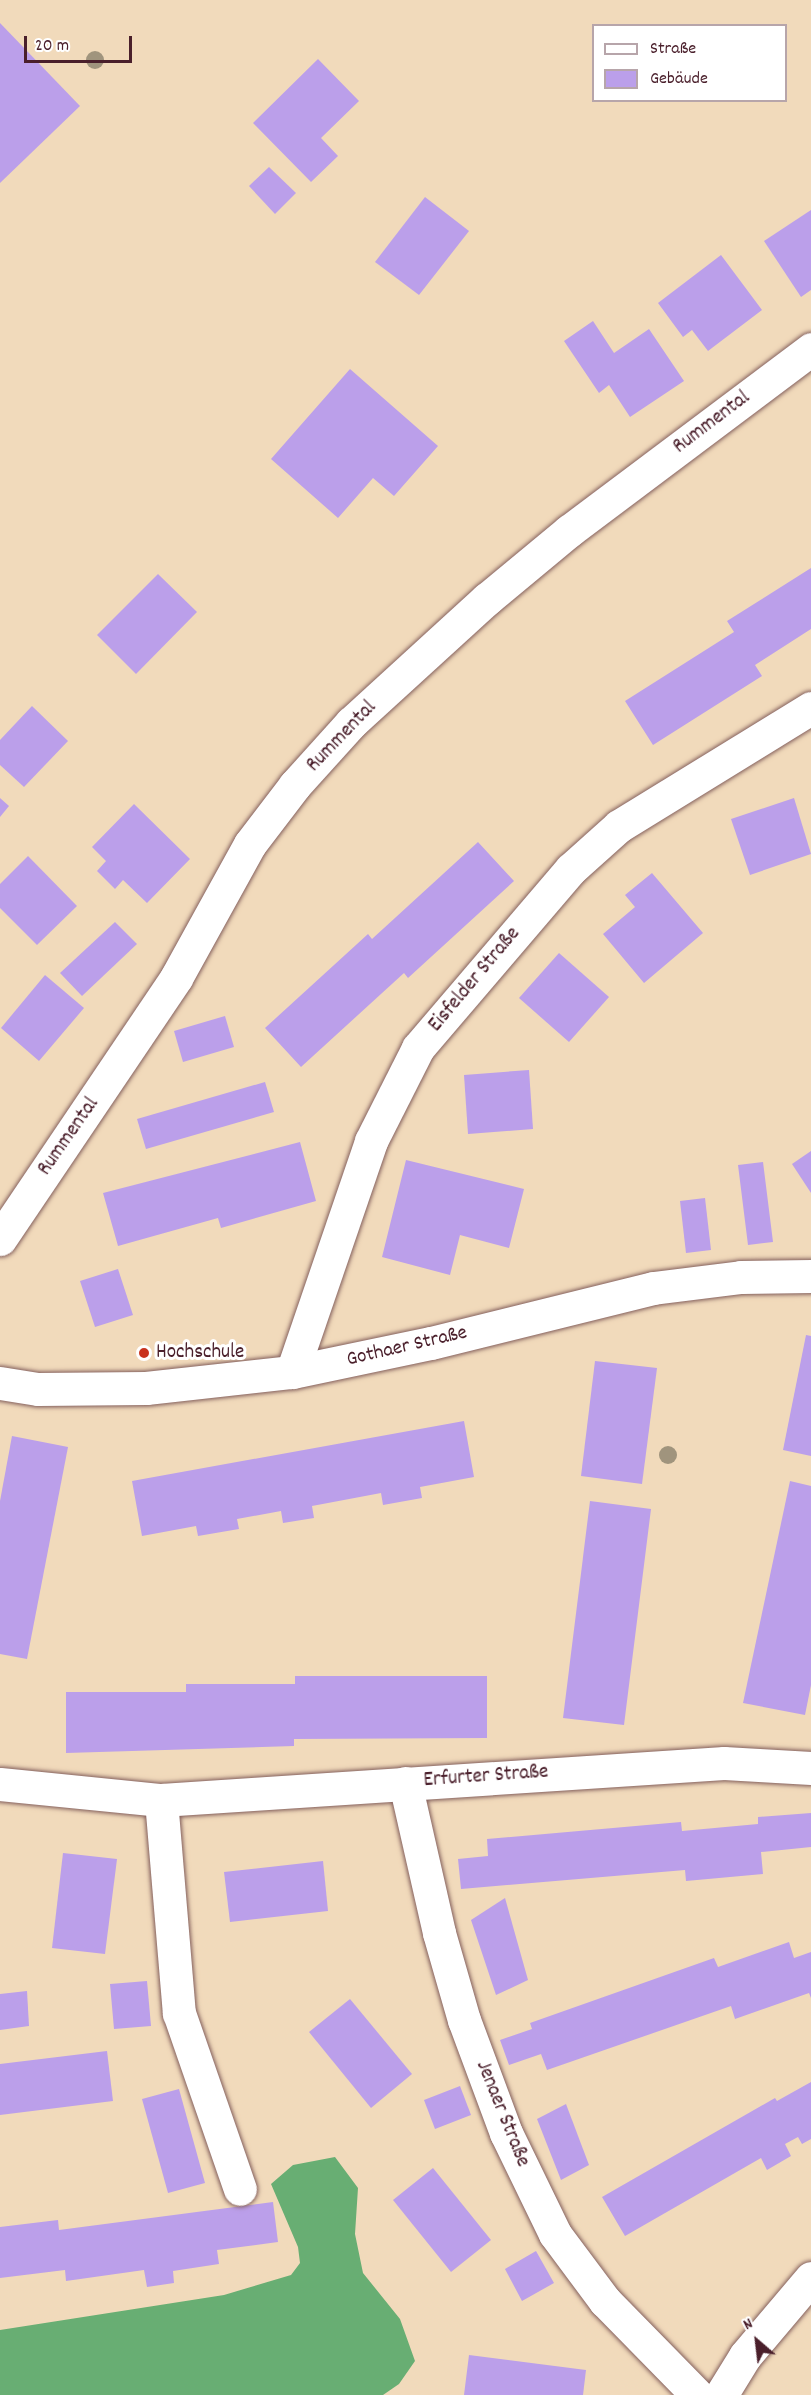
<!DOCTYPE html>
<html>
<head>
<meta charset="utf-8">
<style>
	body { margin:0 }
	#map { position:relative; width:811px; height:2395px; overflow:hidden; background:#f1dabb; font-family:Dekko,sans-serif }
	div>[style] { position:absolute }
	.forest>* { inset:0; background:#68ae73 }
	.building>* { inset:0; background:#bb9fea }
	.roads { filter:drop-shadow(0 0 2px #84605d) drop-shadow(0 0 2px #84605d) }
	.minor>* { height:33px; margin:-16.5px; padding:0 16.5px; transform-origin:16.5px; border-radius:16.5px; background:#fff }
	.trees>* { width:18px; height:18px; margin:-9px; border-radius:50%; background:#a0947d }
	.dots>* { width:16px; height:16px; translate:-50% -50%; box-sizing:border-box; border:3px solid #fff; border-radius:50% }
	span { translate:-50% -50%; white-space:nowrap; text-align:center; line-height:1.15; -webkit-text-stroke:6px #fff; paint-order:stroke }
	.street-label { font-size:21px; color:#4a1f2b }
	.poi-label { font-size:21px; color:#4a1f2b }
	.left { translate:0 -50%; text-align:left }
	.legend { position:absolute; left:592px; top:24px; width:195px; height:78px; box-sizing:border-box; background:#fff; border:2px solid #b7a5aa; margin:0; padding:8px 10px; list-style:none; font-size:18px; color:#4a1f2b }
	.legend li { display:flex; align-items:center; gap:12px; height:30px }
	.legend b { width:30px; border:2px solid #b7a5aa }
	.north { position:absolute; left:727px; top:2311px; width:60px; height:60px; -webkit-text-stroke:4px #fff; paint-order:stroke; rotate:332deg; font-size:16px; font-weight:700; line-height:24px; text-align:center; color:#4a1f2b }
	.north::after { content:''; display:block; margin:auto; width:21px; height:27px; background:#4a1f2b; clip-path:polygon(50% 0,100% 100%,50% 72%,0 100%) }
	.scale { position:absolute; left:24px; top:36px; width:108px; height:27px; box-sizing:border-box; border:3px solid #4a1f2b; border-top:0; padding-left:8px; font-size:18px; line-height:21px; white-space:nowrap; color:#4a1f2b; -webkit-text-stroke:4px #fff; paint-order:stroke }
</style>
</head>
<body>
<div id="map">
	<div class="forest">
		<div style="clip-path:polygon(335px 2157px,358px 2188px,355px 2234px,363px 2273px,400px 2319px,415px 2361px,399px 2384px,383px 2395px,0 2395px,0 2330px,224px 2295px,291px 2275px,300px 2263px,298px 2247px,271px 2184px,293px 2165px)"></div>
	</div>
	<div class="building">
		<div style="clip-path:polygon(0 23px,80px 106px,0 183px)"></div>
		<div style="clip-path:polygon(318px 59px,359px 101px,321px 138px,338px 156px,311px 182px,253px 123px)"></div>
		<div style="clip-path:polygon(269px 167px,296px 193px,275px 214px,249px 186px)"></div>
		<div style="clip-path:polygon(425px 197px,469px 231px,419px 295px,375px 262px)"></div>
		<div style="clip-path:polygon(811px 210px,811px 290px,801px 297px,764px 241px)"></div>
		<div style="clip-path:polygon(721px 255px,762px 310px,708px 351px,692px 330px,683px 337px,658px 303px)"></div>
		<div style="clip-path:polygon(593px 321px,614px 353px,649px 329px,684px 381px,630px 417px,609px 385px,599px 393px,564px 341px)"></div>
		<div style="clip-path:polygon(350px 369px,438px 446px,394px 496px,373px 478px,338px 518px,271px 459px)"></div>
		<div style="clip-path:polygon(811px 568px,811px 629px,755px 665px,762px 676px,653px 745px,625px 701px,734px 632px,727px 621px)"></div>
		<div style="clip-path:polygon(158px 574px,197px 612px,136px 674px,97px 635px)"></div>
		<div style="clip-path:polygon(32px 706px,68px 741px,24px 787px,0 765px,0 740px)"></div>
		<div style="clip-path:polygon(0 798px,9px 806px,0 817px)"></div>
		<div style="clip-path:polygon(794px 798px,811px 854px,750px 875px,731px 819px)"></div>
		<div style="clip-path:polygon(134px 804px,190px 859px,147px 903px,123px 880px,115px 889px,97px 871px,106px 861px,92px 847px)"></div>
		<div style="clip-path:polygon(478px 842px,514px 881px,408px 978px,404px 973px,301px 1067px,265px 1028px,368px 934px,372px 939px)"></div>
		<div style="clip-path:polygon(28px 856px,77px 906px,37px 945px,0 908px,0 884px)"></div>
		<div style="clip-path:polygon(652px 873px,703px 933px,644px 983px,603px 934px,635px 907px,625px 895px)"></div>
		<div style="clip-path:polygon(115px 922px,137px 944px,82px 996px,60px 973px)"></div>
		<div style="clip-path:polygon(559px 953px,609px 997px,569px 1042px,519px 998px)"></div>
		<div style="clip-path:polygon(45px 975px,84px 1008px,39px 1061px,1px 1028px)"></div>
		<div style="clip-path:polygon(225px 1016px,234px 1047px,183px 1062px,174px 1031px)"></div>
		<div style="clip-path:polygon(529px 1070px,533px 1129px,468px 1134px,464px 1075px)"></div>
		<div style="clip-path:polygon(265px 1082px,274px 1112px,146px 1149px,137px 1119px)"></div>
		<div style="clip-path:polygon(300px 1142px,316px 1201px,221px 1228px,218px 1218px,118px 1246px,103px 1193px)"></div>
		<div style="clip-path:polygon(811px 1151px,811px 1193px,792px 1164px)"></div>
		<div style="clip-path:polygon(406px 1160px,524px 1189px,509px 1248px,460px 1235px,450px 1275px,382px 1257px)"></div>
		<div style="clip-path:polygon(763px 1162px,773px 1242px,748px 1245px,738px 1165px)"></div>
		<div style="clip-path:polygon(705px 1198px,711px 1250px,686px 1253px,680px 1201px)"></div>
		<div style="clip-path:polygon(118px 1269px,133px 1315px,95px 1327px,80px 1281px)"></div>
		<div style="clip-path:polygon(806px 1335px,811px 1336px,811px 1456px,783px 1450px)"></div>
		<div style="clip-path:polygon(595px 1361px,657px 1368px,642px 1484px,581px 1476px)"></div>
		<div style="clip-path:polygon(464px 1421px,474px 1477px,420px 1487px,422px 1498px,383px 1505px,381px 1493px,312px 1506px,314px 1518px,283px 1523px,281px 1511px,237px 1519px,239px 1529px,198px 1536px,196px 1526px,142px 1536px,132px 1481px)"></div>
		<div style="clip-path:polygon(12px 1436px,68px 1447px,27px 1659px,0 1654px,0 1501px)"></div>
		<div style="clip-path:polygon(790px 1481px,811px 1486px,811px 1685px,805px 1715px,743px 1703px)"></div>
		<div style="clip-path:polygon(590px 1501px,651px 1509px,624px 1725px,563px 1718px)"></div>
		<div style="clip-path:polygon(295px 1676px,487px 1676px,487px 1738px,294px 1739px,294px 1746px,66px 1753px,66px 1692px,186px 1692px,186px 1684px,295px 1684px)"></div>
		<div style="clip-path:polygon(811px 1813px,811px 1847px,761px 1852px,763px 1874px,686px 1881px,685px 1870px,461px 1889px,458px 1859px,488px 1856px,487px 1839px,681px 1822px,682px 1831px,758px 1824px,758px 1817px)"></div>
		<div style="clip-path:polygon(63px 1853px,117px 1859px,105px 1954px,52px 1948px)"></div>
		<div style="clip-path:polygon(323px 1861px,328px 1911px,230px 1922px,224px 1872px)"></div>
		<div style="clip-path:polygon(505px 1898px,528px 1980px,496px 1995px,471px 1920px)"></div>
		<div style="clip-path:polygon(789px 1942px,794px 1958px,811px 1952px,811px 1998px,809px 1993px,735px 2019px,731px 2006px,547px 2070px,541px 2054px,509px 2065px,500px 2040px,532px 2029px,530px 2023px,714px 1958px,718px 1967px)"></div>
		<div style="clip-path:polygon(147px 1981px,151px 2026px,114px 2029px,110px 1984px)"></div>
		<div style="clip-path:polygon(27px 1991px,29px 2026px,0 2030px,0 1994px)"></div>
		<div style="clip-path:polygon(350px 1999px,412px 2074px,371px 2108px,309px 2032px)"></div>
		<div style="clip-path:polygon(107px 2051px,113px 2101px,0 2115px,0 2064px)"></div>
		<div style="clip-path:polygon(811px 2082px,811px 2139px,802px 2144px,798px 2137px,785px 2144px,791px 2156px,767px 2170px,761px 2158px,625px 2236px,602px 2197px,775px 2098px,777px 2101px)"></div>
		<div style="clip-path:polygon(460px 2086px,471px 2115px,435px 2129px,424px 2100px)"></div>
		<div style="clip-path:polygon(179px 2089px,205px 2183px,168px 2193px,142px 2099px)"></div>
		<div style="clip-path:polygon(566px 2104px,589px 2165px,561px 2180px,537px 2119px)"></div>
		<div style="clip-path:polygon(433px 2168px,491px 2240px,451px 2272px,393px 2200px)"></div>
		<div style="clip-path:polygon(273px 2202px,278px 2242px,217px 2250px,219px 2264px,173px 2271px,174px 2283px,147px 2287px,144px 2270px,66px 2281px,65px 2270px,0 2278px,0 2227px,58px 2220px,59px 2230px)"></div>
		<div style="clip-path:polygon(536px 2251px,554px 2283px,522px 2301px,505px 2269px)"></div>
		<div style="clip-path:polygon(469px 2355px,586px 2370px,583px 2395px,464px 2395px)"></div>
	</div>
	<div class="roads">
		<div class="minor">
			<div style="left:0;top:1239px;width:315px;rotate:-56deg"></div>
			<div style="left:176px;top:978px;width:153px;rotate:-61.1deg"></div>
			<div style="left:250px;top:844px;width:74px;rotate:-52.7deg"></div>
			<div style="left:295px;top:785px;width:84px;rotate:-47.9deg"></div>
			<div style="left:351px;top:723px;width:184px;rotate:-42.4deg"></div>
			<div style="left:487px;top:599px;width:107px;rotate:-39.7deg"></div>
			<div style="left:569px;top:531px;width:303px;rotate:-36.9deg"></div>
			<div style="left:292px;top:1372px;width:244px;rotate:-71.1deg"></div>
			<div style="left:371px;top:1141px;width:104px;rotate:-63.2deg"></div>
			<div style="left:418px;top:1048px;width:235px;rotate:-49.5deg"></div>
			<div style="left:571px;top:869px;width:64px;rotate:-41.9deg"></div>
			<div style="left:619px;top:826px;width:225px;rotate:-31.6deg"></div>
			<div style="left:0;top:1383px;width:38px;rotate:9deg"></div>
			<div style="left:38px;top:1389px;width:108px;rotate:-0.5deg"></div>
			<div style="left:146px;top:1388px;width:147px;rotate:-6.3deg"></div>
			<div style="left:292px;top:1372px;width:142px;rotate:-11.8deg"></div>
			<div style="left:431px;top:1343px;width:229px;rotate:-13.9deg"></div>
			<div style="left:653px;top:1288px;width:89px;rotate:-7.1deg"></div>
			<div style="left:741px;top:1277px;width:70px;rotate:-0.8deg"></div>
			<div style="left:405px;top:1783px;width:154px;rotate:77.2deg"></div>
			<div style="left:439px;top:1933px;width:91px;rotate:74deg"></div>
			<div style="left:464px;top:2020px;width:121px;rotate:69.6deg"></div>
			<div style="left:506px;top:2133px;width:112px;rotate:64.1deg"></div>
			<div style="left:555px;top:2234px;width:84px;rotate:53.3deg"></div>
			<div style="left:605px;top:2301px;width:132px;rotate:45.6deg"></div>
			<div style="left:0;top:1784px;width:162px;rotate:5.7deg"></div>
			<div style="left:161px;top:1800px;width:564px;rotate:-3.76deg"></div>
			<div style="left:724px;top:1763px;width:87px;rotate:3.3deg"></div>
			<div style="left:161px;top:1800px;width:214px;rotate:85.2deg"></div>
			<div style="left:179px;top:2013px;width:186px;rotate:70.9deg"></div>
			<div style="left:721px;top:2395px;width:46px;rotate:-58.4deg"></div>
			<div style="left:745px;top:2356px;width:102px;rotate:-49.8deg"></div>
		</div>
	</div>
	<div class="trees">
		<div style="left:95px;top:60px"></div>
		<div style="left:668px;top:1455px"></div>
	</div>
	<div class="dots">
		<div style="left:144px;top:1353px;background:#c8321e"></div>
	</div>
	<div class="street-label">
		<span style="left:712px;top:423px;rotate:-37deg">Rummental</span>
		<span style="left:342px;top:737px;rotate:-46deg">Rummental</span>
		<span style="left:475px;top:980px;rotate:-50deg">Eisfelder Straße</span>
		<span style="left:69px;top:1137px;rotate:-55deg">Rummental</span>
		<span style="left:407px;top:1347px;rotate:-13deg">Gothaer Straße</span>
		<span style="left:486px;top:1777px;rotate:-4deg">Erfurter Straße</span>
		<span style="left:502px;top:2114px;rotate:68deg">Jenaer Straße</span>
	</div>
	<div class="poi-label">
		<span class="left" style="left:156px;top:1353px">Hochschule</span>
	</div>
	<ul class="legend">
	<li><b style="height:8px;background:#fff"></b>Straße</li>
	<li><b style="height:16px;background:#bb9fea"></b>Gebäude</li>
	</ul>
	<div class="north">N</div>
	<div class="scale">20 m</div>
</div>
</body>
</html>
